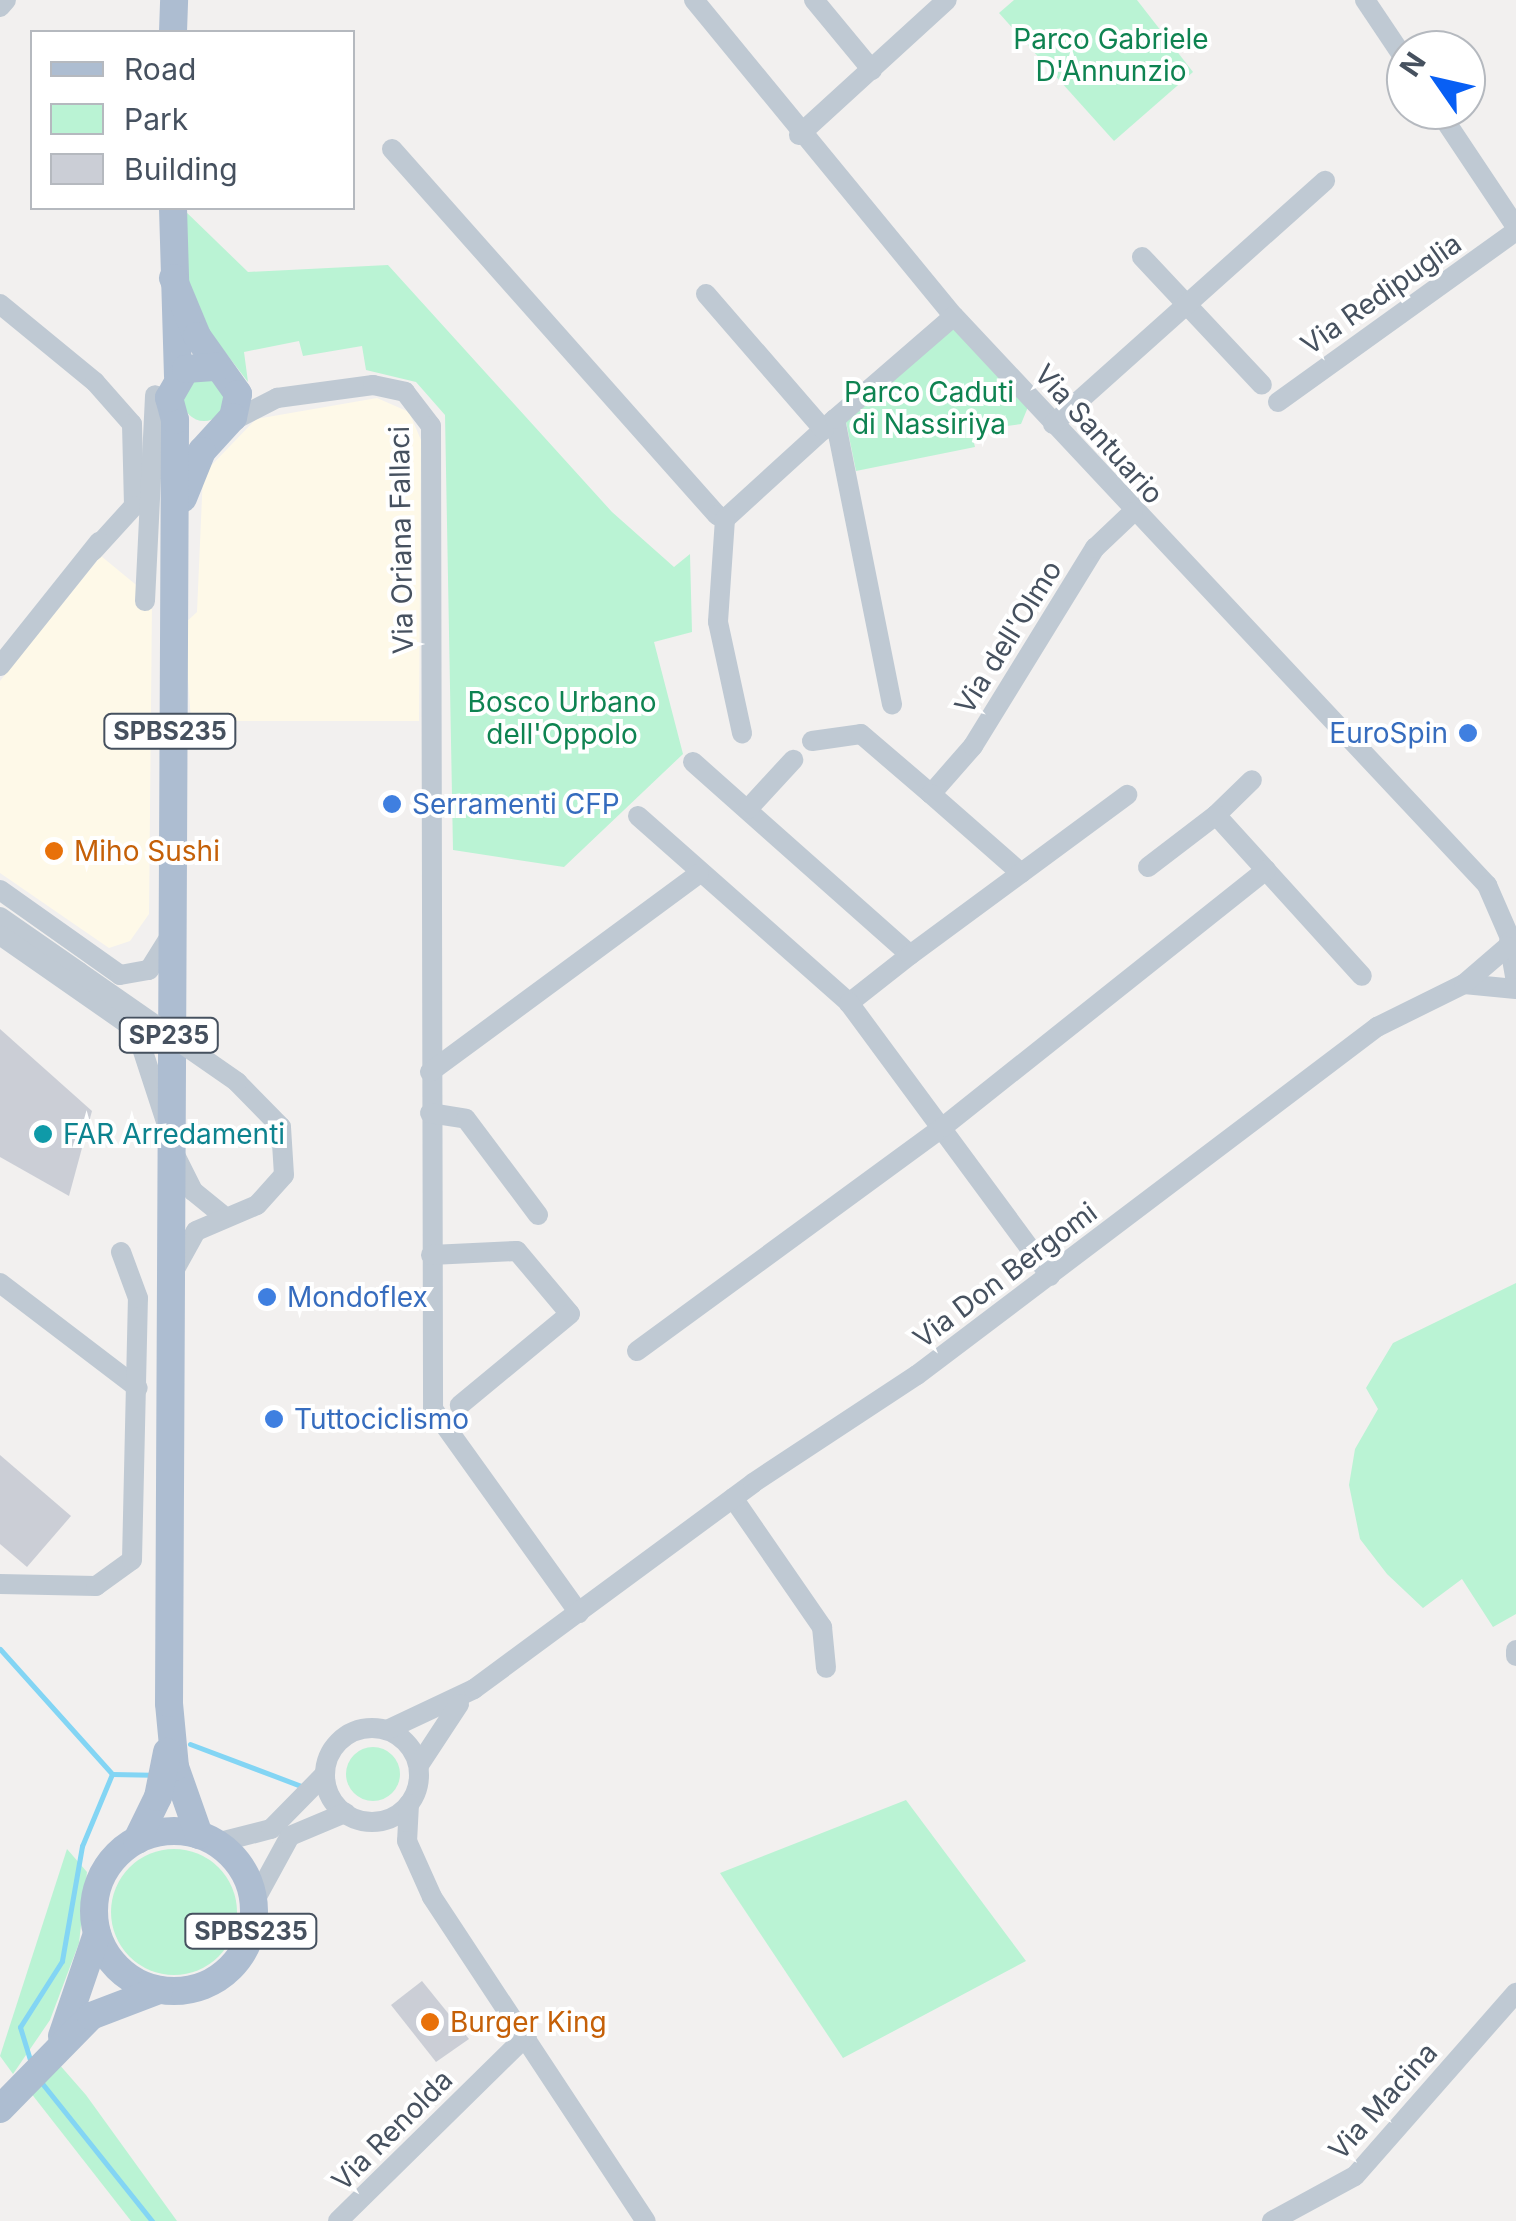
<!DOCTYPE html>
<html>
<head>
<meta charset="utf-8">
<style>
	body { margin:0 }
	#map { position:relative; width:1516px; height:2221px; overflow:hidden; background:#f2f0ef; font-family:Inter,sans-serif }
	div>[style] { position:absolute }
	.commercial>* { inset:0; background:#fef9e8 }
	.green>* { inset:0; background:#baf3d4 }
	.round { border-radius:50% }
	.stream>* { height:5px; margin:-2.5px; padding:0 2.5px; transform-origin:2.5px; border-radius:2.5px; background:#83d5f4 }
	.building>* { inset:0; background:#cbced6 }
	.minor>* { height:20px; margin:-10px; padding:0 10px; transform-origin:10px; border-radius:10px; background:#bfc9d3 }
	.minor>.ring { margin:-10px; padding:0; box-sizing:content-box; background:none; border:20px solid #bfc9d3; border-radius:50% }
	.major>* { height:28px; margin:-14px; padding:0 14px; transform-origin:14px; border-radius:14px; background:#adbdd1 }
	.major>.ring { margin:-14px; padding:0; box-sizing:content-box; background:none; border:28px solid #adbdd1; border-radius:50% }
	.minor-bridge>* { height:20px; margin:-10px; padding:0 10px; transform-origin:10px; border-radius:10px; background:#bfc9d3 }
	.dots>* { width:28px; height:28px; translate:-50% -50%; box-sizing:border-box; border:5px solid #fff; border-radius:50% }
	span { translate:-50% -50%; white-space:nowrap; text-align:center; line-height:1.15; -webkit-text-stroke:8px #fff; paint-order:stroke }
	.shield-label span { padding:2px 8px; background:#fff; border:2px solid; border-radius:8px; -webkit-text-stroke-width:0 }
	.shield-label { font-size:25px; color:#46515f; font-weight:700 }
	.park-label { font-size:28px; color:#0e8351 }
	.street-label { font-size:28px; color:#46515f }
	.shop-label { font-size:28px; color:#366cbe }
	.right { translate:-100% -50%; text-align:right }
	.left { translate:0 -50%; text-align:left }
	.food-label { font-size:28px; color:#c56008 }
	.culture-label { font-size:28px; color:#0d838f }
	.legend { position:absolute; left:30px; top:30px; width:325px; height:180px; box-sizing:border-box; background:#fff; border:2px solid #b5b9bf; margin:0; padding:12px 18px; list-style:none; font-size:30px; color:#46515f }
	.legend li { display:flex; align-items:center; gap:20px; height:50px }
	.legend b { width:50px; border:2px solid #b5b9bf }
	.north { position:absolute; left:1386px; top:30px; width:100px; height:100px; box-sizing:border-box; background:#fff; border:2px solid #b5b9bf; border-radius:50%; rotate:304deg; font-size:28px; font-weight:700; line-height:40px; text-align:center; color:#46515f }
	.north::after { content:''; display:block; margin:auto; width:35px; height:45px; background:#085ff4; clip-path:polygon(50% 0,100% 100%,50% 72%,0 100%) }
</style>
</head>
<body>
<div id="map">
	<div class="commercial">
		<div style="clip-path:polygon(377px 398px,409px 412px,421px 440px,419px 721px,191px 721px,184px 624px,197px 612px,203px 474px,256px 419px)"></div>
		<div style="clip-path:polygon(101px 556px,152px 598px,149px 914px,130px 941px,109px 948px,0 873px,0 681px)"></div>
	</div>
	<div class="green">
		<div style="clip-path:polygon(1014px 0,1137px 0,1193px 72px,1114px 141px,999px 13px)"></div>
		<div style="clip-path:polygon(182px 208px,248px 272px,388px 265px,612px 512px,674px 567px,690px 554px,692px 632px,654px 642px,683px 754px,564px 867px,453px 850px,445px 415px,416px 382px,366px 370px,362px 346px,303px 356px,299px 341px,244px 352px,248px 382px,189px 305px)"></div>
		<div style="clip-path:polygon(953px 326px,1028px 407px,1021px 424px,971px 431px,975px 447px,856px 471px,845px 417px)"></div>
		<div class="round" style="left:183px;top:379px;width:42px;height:42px"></div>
		<div style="clip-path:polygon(1516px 1283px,1516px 1614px,1493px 1627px,1462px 1579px,1423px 1608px,1387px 1574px,1360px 1539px,1349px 1485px,1355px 1449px,1378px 1409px,1366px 1388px,1393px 1343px)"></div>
		<div class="round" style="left:346px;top:1747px;width:54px;height:54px"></div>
		<div style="clip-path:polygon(906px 1800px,1026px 1961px,843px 2058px,720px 1873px)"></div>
		<div style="clip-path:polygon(67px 1849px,87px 1872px,79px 1943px,50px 2020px,13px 2074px,0 2056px)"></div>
		<div class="round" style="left:111px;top:1849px;width:126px;height:126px"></div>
		<div style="clip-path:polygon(58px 2063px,86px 2095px,177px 2221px,131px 2221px,34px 2097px,30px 2091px)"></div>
	</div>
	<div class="stream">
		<div style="left:0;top:1649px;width:168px;rotate:48.1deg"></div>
		<div style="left:112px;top:1774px;width:78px;rotate:112.6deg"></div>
		<div style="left:82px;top:1846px;width:117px;rotate:99.9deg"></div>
		<div style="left:62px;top:1961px;width:78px;rotate:122.5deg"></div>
		<div style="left:20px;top:2027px;width:39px;rotate:73deg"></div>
		<div style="left:190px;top:1744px;width:119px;rotate:20.7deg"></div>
		<div style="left:112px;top:1774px;width:39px;rotate:1deg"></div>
		<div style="left:41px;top:2082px;width:178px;rotate:51.4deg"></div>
	</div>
	<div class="building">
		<div style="clip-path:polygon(0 1029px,92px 1111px,69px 1196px,0 1157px)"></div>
		<div style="clip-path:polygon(0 1455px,71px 1516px,27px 1567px,0 1544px)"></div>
		<div style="clip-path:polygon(422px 1981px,469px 2039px,436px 2062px,391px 2005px)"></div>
	</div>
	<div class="minor">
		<div style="left:694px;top:0;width:409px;rotate:50.6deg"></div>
		<div style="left:954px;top:316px;width:780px;rotate:46.87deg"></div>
		<div style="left:1487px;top:885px;width:58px;rotate:66.5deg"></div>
		<div style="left:814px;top:0;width:91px;rotate:50.4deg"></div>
		<div style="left:1365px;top:0;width:73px;rotate:56.1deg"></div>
		<div style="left:0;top:7px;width:9px;rotate:-49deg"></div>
		<div style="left:1438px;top:110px;width:141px;rotate:56.3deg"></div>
		<div style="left:799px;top:135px;width:200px;rotate:-42.4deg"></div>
		<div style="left:392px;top:149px;width:489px;rotate:48.4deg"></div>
		<div style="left:717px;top:515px;width:9px;rotate:27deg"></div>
		<div style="left:725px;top:519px;width:149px;rotate:-42.3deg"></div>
		<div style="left:835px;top:419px;width:291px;rotate:78.7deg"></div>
		<div style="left:1142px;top:257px;width:175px;rotate:46.8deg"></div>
		<div style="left:706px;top:294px;width:180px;rotate:49.1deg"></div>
		<div style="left:0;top:304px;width:123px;rotate:39.4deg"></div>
		<div style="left:95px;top:382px;width:56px;rotate:48.6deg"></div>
		<div style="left:132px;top:424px;width:82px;rotate:88.6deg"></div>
		<div style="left:134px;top:506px;width:61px;rotate:132.3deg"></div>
		<div style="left:1278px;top:402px;width:293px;rotate:-35.7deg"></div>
		<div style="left:835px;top:419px;width:157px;rotate:-40.9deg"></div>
		<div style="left:230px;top:422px;width:53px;rotate:-27.1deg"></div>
		<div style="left:277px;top:398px;width:97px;rotate:-7.7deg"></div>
		<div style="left:373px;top:385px;width:33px;rotate:12deg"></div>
		<div style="left:405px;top:392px;width:43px;rotate:52.6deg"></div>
		<div style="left:431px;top:426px;width:983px;rotate:89.88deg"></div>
		<div style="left:433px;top:1409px;width:251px;rotate:54.4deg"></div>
		<div style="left:1053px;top:424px;width:365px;rotate:-41.8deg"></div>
		<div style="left:725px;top:519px;width:103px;rotate:93.9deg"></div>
		<div style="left:718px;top:622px;width:114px;rotate:77.8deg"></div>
		<div style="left:145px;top:601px;width:206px;rotate:-87.2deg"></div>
		<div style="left:0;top:666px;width:159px;rotate:-51.4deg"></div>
		<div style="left:812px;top:741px;width:49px;rotate:-8.1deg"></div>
		<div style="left:861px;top:734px;width:92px;rotate:40.6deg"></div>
		<div style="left:931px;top:794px;width:64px;rotate:-48.8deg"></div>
		<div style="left:973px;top:746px;width:233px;rotate:-58.4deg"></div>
		<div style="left:1095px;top:548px;width:52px;rotate:-43.5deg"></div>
		<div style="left:693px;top:762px;width:290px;rotate:41.6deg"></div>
		<div style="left:910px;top:955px;width:78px;rotate:141.8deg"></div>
		<div style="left:931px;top:794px;width:120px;rotate:41.3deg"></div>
		<div style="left:748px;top:809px;width:67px;rotate:-47.4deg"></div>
		<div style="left:1216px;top:815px;width:50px;rotate:-44.2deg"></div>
		<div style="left:638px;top:816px;width:282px;rotate:41.5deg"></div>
		<div style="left:849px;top:1003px;width:339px;rotate:53.6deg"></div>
		<div style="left:1148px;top:867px;width:86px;rotate:-37.4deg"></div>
		<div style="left:1216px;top:815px;width:217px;rotate:47.8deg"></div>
		<div style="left:0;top:890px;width:147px;rotate:35.3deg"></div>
		<div style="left:120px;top:975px;width:29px;rotate:-10deg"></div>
		<div style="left:149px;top:970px;width:38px;rotate:-58deg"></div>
		<div style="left:0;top:917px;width:96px;rotate:34.8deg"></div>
		<div style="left:0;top:935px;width:166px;rotate:34.9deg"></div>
		<div style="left:136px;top:1030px;width:106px;rotate:71.9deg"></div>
		<div style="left:1509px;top:942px;width:41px;rotate:80.1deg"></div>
		<div style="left:910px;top:955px;width:270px;rotate:-36.4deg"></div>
		<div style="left:1464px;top:984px;width:52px;rotate:5.5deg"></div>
		<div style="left:430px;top:1072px;width:334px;rotate:-36.4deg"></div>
		<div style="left:430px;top:1113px;width:36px;rotate:9deg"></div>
		<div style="left:466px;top:1119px;width:120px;rotate:53.1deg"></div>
		<div style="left:172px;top:1149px;width:47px;rotate:63.4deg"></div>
		<div style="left:193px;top:1191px;width:36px;rotate:39deg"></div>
		<div style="left:431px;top:1255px;width:86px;rotate:-2.7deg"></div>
		<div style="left:517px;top:1251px;width:82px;rotate:49.9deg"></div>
		<div style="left:570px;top:1314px;width:143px;rotate:140.4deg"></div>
		<div style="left:175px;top:1269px;width:43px;rotate:-61.1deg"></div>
		<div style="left:196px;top:1231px;width:66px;rotate:-23.1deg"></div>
		<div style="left:257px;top:1205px;width:40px;rotate:-48deg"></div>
		<div style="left:284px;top:1175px;width:48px;rotate:-93.6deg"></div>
		<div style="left:281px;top:1127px;width:63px;rotate:-134.4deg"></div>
		<div style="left:0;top:1283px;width:173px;rotate:37.3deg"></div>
		<div style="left:637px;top:1351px;width:379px;rotate:-36.2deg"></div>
		<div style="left:943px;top:1127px;width:413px;rotate:-38.5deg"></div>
		<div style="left:733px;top:1498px;width:157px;rotate:55.4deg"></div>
		<div style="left:822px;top:1627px;width:41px;rotate:84.4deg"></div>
		<div style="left:0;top:1584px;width:96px;rotate:1.2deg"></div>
		<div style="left:96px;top:1586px;width:44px;rotate:-35.8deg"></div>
		<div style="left:132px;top:1560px;width:262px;rotate:-88.7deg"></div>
		<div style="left:138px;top:1298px;width:49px;rotate:-110.3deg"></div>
		<div style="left:1516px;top:1650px;width:6px;rotate:90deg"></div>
		<div class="ring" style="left:325px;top:1728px;width:74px;height:74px"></div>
		<div style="left:387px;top:1730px;width:96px;rotate:-25.2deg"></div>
		<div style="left:474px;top:1689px;width:347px;rotate:-36.4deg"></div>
		<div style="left:753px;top:1483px;width:196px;rotate:-33.4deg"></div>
		<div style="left:917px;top:1375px;width:577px;rotate:-37.11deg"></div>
		<div style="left:1377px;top:1027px;width:97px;rotate:-26.3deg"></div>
		<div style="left:1464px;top:984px;width:57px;rotate:-40.7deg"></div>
		<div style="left:419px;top:1765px;width:73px;rotate:-56.7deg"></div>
		<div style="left:409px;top:1804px;width:37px;rotate:93deg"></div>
		<div style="left:407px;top:1841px;width:61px;rotate:65.9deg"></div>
		<div style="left:432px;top:1897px;width:388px;rotate:56.6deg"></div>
		<div style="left:216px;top:1843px;width:57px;rotate:-14.3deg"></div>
		<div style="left:271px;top:1829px;width:77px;rotate:-45.5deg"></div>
		<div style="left:254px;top:1902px;width:75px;rotate:-61.4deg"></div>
		<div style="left:290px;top:1836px;width:60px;rotate:-22.7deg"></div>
		<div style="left:338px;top:2221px;width:265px;rotate:-44.5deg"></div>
		<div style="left:1272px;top:2221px;width:94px;rotate:-28.5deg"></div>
		<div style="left:1355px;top:2176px;width:244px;rotate:-48.7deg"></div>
	</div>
	<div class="major">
		<div style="left:173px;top:32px;width:32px;rotate:-88deg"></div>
		<div style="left:173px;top:208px;width:168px;rotate:88.3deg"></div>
		<div style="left:173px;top:278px;width:63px;rotate:67.5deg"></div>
		<div style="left:197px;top:336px;width:71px;rotate:54.7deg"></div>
		<div style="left:238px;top:394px;width:24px;rotate:102deg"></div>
		<div style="left:233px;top:417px;width:46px;rotate:132.4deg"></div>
		<div style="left:202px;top:451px;width:51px;rotate:112deg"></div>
		<div class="ring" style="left:94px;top:1831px;width:132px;height:132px"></div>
		<div style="left:199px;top:1835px;width:72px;rotate:-109.4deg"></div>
		<div style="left:175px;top:1767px;width:64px;rotate:-95.4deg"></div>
		<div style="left:169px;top:1703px;width:1283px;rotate:-89.73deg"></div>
		<div style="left:175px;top:420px;width:23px;rotate:-105deg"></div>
		<div style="left:169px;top:398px;width:34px;rotate:-60deg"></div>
		<div style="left:186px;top:369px;width:31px;rotate:-4deg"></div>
		<div style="left:137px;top:1840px;width:48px;rotate:-64deg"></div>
		<div style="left:158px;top:1797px;width:46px;rotate:-78.7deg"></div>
		<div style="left:62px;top:2036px;width:108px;rotate:-71.1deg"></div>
		<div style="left:0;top:2109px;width:130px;rotate:-45.6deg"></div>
		<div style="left:91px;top:2016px;width:73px;rotate:-20.9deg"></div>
	</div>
	<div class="minor-bridge">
		<div style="left:79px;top:972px;width:193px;rotate:34.8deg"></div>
	</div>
	<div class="dots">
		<div style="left:1468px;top:733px;background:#3f7fe0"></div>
		<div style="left:392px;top:804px;background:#3f7fe0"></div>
		<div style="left:54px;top:851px;background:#e8710a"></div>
		<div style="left:43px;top:1134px;background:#0f9aa8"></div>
		<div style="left:267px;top:1297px;background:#3f7fe0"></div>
		<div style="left:274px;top:1419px;background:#3f7fe0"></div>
		<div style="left:430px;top:2022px;background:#e8710a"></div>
	</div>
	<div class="shield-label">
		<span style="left:170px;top:731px">SPBS235</span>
		<span style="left:169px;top:1035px">SP235</span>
		<span style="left:251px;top:1931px">SPBS235</span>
	</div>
	<div class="park-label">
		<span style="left:1111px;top:55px">Parco Gabriele<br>D'Annunzio</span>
		<span style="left:929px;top:408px">Parco Caduti<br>di Nassiriya</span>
		<span style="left:562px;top:718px">Bosco Urbano<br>dell'Oppolo</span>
	</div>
	<div class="street-label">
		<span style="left:1381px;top:294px;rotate:-35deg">Via Redipuglia</span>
		<span style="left:1099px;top:434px;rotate:48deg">Via Santuario</span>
		<span style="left:401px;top:540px;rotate:-91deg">Via Oriana Fallaci</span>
		<span style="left:1008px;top:637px;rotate:-58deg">Via dell'Olmo</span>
		<span style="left:1005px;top:1275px;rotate:-37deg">Via Don Bergomi</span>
		<span style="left:1383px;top:2101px;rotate:-48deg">Via Macina</span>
		<span style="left:392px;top:2130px;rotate:-45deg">Via Renolda</span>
	</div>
	<div class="shop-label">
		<span class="right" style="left:1448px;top:733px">EuroSpin</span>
		<span class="left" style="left:412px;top:804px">Serramenti CFP</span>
		<span class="left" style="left:287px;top:1297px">Mondoflex</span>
		<span class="left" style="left:294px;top:1419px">Tuttociclismo</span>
	</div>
	<div class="food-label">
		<span class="left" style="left:74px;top:851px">Miho Sushi</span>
		<span class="left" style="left:450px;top:2022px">Burger King</span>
	</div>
	<div class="culture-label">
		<span class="left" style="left:63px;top:1134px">FAR Arredamenti</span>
	</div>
	<ul class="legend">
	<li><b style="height:12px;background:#adbdd1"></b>Road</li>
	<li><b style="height:28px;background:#baf3d4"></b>Park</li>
	<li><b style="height:28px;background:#cbced6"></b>Building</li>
	</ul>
	<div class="north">N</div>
</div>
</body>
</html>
